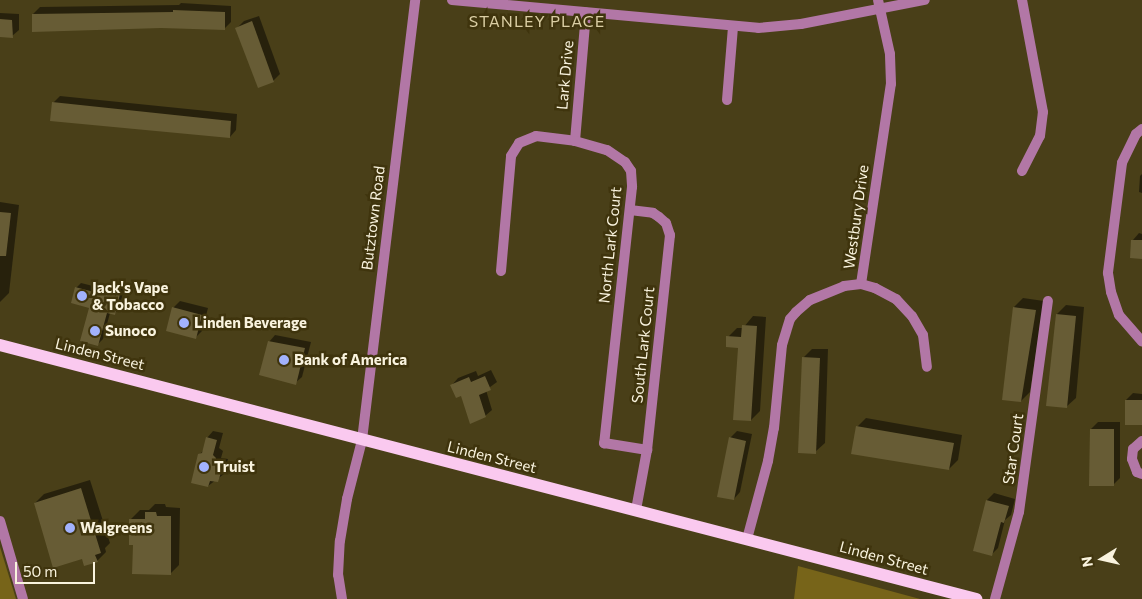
<!DOCTYPE html>
<html>
<head>
<meta charset="utf-8">
<style>
	body { margin:0 }
	#map { position:relative; width:1142px; height:599px; overflow:hidden; background:#493f18; font-family:Commissioner,sans-serif }
	div>[style] { position:absolute }
	.green>* { inset:0; background:#776419 }
	.shadow>* { inset:0; background:#0007 }
	.building>* { inset:0; background:#675c35 }
	.minor>* { height:10px; margin:-5px; padding:0 5px; transform-origin:5px; border-radius:5px; background:#b277a6 }
	.tertiary>* { height:10px; margin:-5px; padding:0 5px; transform-origin:5px; border-radius:5px; background:#b277a6 }
	.primary>* { height:12px; margin:-6px; padding:0 6px; transform-origin:6px; border-radius:6px; background:#fac9ef }
	.dots>* { width:14px; height:14px; translate:-50% -50%; box-sizing:border-box; border:2px solid #3f340d; border-radius:50% }
	span { translate:-50% -50%; white-space:nowrap; text-align:center; line-height:1.15; -webkit-text-stroke:5px #3f340d; paint-order:stroke }
	.street-label { font-size:15px; color:#f9f3de }
	.poi-label { font-size:15px; color:#f9f3de; font-weight:700 }
	.left { translate:0 -50%; text-align:left }
	.neighbourhood-label { font-size:16px; color:#dacea4; letter-spacing:1px }
	.north { position:absolute; left:1077px; top:534px; width:50px; height:50px; -webkit-text-stroke:4px #3f340d; paint-order:stroke; rotate:260deg; font-size:14px; font-weight:700; line-height:20px; text-align:center; color:#f9f3de }
	.north::after { content:''; display:block; margin:auto; width:18px; height:22px; background:#f9f3de; clip-path:polygon(50% 0,100% 100%,50% 72%,0 100%) }
	.scale { position:absolute; left:15px; top:562px; width:80px; height:22px; box-sizing:border-box; border:2px solid #f9f3de; border-top:0; padding-left:6px; font-size:15px; line-height:18px; white-space:nowrap; color:#f9f3de; -webkit-text-stroke:4px #3f340d; paint-order:stroke }
</style>
</head>
<body>
<div id="map">
	<div class="green">
		<div style="clip-path:polygon(0 547px,16px 599px,0 599px)"></div>
		<div style="clip-path:polygon(798px 566px,920px 599px,794px 599px)"></div>
	</div>
	<div class="shadow">
		<div style="clip-path:polygon(181px 3px,231px 6px,231px 22px,224px 29px,33px 14px,40px 7px,179px 5px)"></div>
		<div style="clip-path:polygon(0 13px,19px 14px,19px 30px,12px 36px,0 36px)"></div>
		<div style="clip-path:polygon(259px 16px,280px 74px,273px 81px,237px 28px,244px 21px)"></div>
		<div style="clip-path:polygon(60px 96px,237px 114px,236px 130px,230px 137px,53px 103px)"></div>
		<div style="clip-path:polygon(1142px 174px,1142px 193px,1139px 192px,1140px 176px)"></div>
		<div style="clip-path:polygon(0 202px,19px 205px,9px 293px,0 302px)"></div>
		<div style="clip-path:polygon(1139px 233px,1142px 234px,1142px 257px,1133px 240px)"></div>
		<div style="clip-path:polygon(81px 283px,97px 287px,101px 283px,124px 289px,119px 309px,114px 314px,110px 313px,103px 339px,98px 344px,90px 307px,76px 288px)"></div>
		<div style="clip-path:polygon(1023px 298px,1044px 301px,1030px 392px,1021px 401px,1014px 307px)"></div>
		<div style="clip-path:polygon(180px 301px,208px 308px,202px 331px,195px 338px,167px 330px,174px 307px)"></div>
		<div style="clip-path:polygon(1066px 305px,1084px 307px,1076px 398px,1066px 407px,1057px 314px)"></div>
		<div style="clip-path:polygon(753px 316px,766px 317px,760px 411px,751px 420px,739px 346px,728px 337px,737px 328px,743px 328px)"></div>
		<div style="clip-path:polygon(275px 335px,311px 342px,302px 377px,295px 383px,269px 342px)"></div>
		<div style="clip-path:polygon(812px 349px,828px 349px,825px 443px,815px 452px,803px 358px)"></div>
		<div style="clip-path:polygon(491px 370px,497px 382px,486px 390px,492px 410px,485px 416px,452px 385px,458px 378px,476px 371px,478px 376px)"></div>
		<div style="clip-path:polygon(1133px 393px,1142px 394px,1142px 424px,1126px 400px)"></div>
		<div style="clip-path:polygon(866px 418px,962px 435px,958px 460px,949px 469px,857px 427px)"></div>
		<div style="clip-path:polygon(1098px 422px,1120px 422px,1120px 478px,1113px 485px,1091px 429px)"></div>
		<div style="clip-path:polygon(213px 431px,223px 433px,219px 448px,223px 451px,221px 458px,228px 459px,224px 474px,208px 486px,199px 455px,204px 450px,207px 438px)"></div>
		<div style="clip-path:polygon(737px 431px,752px 434px,740px 492px,734px 499px,730px 438px)"></div>
		<div style="clip-path:polygon(90px 480px,110px 543px,105px 548px,106px 552px,97px 561px,83px 558px,35px 503px,44px 494px)"></div>
		<div style="clip-path:polygon(994px 493px,1015px 499px,1011px 515px,1005px 520px,998px 548px,991px 555px,974px 551px,987px 500px)"></div>
		<div style="clip-path:polygon(155px 504px,165px 504px,166px 507px,180px 508px,179px 565px,170px 574px,134px 544px,131px 519px,140px 510px,149px 510px)"></div>
	</div>
	<div class="building">
		<div style="clip-path:polygon(173px 10px,225px 12px,225px 30px,161px 28px,32px 32px,32px 14px,173px 12px)"></div>
		<div style="clip-path:polygon(0 19px,12px 20px,13px 38px,0 37px)"></div>
		<div style="clip-path:polygon(252px 21px,274px 82px,258px 88px,235px 28px)"></div>
		<div style="clip-path:polygon(52px 102px,231px 121px,230px 138px,50px 121px)"></div>
		<div style="clip-path:polygon(0 212px,11px 213px,6px 256px,0 256px)"></div>
		<div style="clip-path:polygon(1131px 240px,1142px 240px,1142px 259px,1130px 258px)"></div>
		<div style="clip-path:polygon(75px 287px,94px 292px,95px 287px,120px 294px,115px 315px,107px 313px,98px 346px,80px 341px,89px 308px,71px 303px)"></div>
		<div style="clip-path:polygon(172px 307px,202px 315px,196px 339px,166px 331px)"></div>
		<div style="clip-path:polygon(1013px 307px,1036px 310px,1021px 402px,1002px 400px)"></div>
		<div style="clip-path:polygon(1056px 314px,1076px 316px,1067px 408px,1046px 406px)"></div>
		<div style="clip-path:polygon(742px 325px,757px 326px,751px 421px,733px 420px,738px 348px,726px 347px,726px 336px,741px 337px)"></div>
		<div style="clip-path:polygon(268px 341px,305px 348px,296px 385px,259px 375px)"></div>
		<div style="clip-path:polygon(802px 357px,820px 358px,816px 454px,798px 453px)"></div>
		<div style="clip-path:polygon(485px 376px,491px 390px,479px 395px,486px 417px,470px 424px,461px 396px,456px 398px,450px 385px,469px 377px,471px 382px)"></div>
		<div style="clip-path:polygon(1125px 400px,1142px 400px,1142px 425px,1125px 425px)"></div>
		<div style="clip-path:polygon(856px 426px,954px 443px,949px 470px,851px 454px)"></div>
		<div style="clip-path:polygon(1090px 429px,1114px 429px,1114px 486px,1089px 486px)"></div>
		<div style="clip-path:polygon(206px 437px,217px 440px,213px 455px,216px 458px,215px 464px,223px 466px,218px 482px,210px 481px,208px 487px,191px 483px,198px 454px,202px 453px)"></div>
		<div style="clip-path:polygon(729px 437px,746px 441px,734px 500px,717px 497px)"></div>
		<div style="clip-path:polygon(81px 488px,101px 553px,95px 555px,98px 562px,84px 566px,82px 559px,53px 568px,34px 503px)"></div>
		<div style="clip-path:polygon(986px 500px,1009px 506px,1004px 523px,1001px 522px,992px 556px,973px 551px)"></div>
		<div style="clip-path:polygon(145px 512px,156px 512px,157px 516px,171px 516px,171px 575px,132px 574px,133px 545px,129px 545px,129px 519px,145px 519px)"></div>
	</div>
	<div class="minor">
		<div style="left:452px;top:0;width:307px;rotate:5.2deg"></div>
		<div style="left:758px;top:28px;width:43px;rotate:-5.3deg"></div>
		<div style="left:801px;top:24px;width:126px;rotate:-11deg"></div>
		<div style="left:727px;top:100px;width:73px;rotate:-85.3deg"></div>
		<div style="left:1142px;top:129px;width:8px;rotate:140deg"></div>
		<div style="left:1136px;top:134px;width:32px;rotate:116deg"></div>
		<div style="left:1122px;top:163px;width:111px;rotate:97.3deg"></div>
		<div style="left:1108px;top:273px;width:19px;rotate:81deg"></div>
		<div style="left:1111px;top:292px;width:24px;rotate:71deg"></div>
		<div style="left:1119px;top:315px;width:35px;rotate:49deg"></div>
		<div style="left:575px;top:141px;width:129px;rotate:-85.1deg"></div>
		<div style="left:1022px;top:171px;width:39px;rotate:-63deg"></div>
		<div style="left:1040px;top:136px;width:24px;rotate:-83deg"></div>
		<div style="left:1043px;top:112px;width:114px;rotate:-100.6deg"></div>
		<div style="left:630px;top:210px;width:23px;rotate:7deg"></div>
		<div style="left:653px;top:213px;width:7px;rotate:34deg"></div>
		<div style="left:659px;top:217px;width:9px;rotate:41deg"></div>
		<div style="left:666px;top:223px;width:13px;rotate:72deg"></div>
		<div style="left:670px;top:235px;width:216px;rotate:96.1deg"></div>
		<div style="left:647px;top:450px;width:61px;rotate:100.4deg"></div>
		<div style="left:501px;top:271px;width:115px;rotate:-85deg"></div>
		<div style="left:511px;top:156px;width:15px;rotate:-58deg"></div>
		<div style="left:519px;top:143px;width:18px;rotate:-22deg"></div>
		<div style="left:536px;top:136px;width:39px;rotate:7deg"></div>
		<div style="left:575px;top:141px;width:33px;rotate:16deg"></div>
		<div style="left:607px;top:150px;width:22px;rotate:34deg"></div>
		<div style="left:625px;top:162px;width:11px;rotate:56deg"></div>
		<div style="left:631px;top:171px;width:16px;rotate:86deg"></div>
		<div style="left:632px;top:187px;width:258px;rotate:96.2deg"></div>
		<div style="left:604px;top:443px;width:44px;rotate:9.2deg"></div>
		<div style="left:861px;top:284px;width:202px;rotate:-81.5deg"></div>
		<div style="left:891px;top:84px;width:30px;rotate:-92deg"></div>
		<div style="left:890px;top:54px;width:55px;rotate:-102.5deg"></div>
		<div style="left:1142px;top:441px;width:12px;rotate:138deg"></div>
		<div style="left:1133px;top:449px;width:10px;rotate:96deg"></div>
		<div style="left:1132px;top:459px;width:14px;rotate:69deg"></div>
		<div style="left:1137px;top:472px;width:5px;rotate:22deg"></div>
		<div style="left:747px;top:539px;width:81px;rotate:-74.9deg"></div>
		<div style="left:768px;top:461px;width:34px;rotate:-80deg"></div>
		<div style="left:774px;top:428px;width:83px;rotate:-84.5deg"></div>
		<div style="left:782px;top:345px;width:27px;rotate:-73deg"></div>
		<div style="left:790px;top:319px;width:9px;rotate:-49deg"></div>
		<div style="left:796px;top:312px;width:18px;rotate:-41deg"></div>
		<div style="left:810px;top:300px;width:37px;rotate:-22deg"></div>
		<div style="left:844px;top:286px;width:17px;rotate:-7deg"></div>
		<div style="left:861px;top:284px;width:15px;rotate:16deg"></div>
		<div style="left:875px;top:288px;width:24px;rotate:28deg"></div>
		<div style="left:896px;top:299px;width:23px;rotate:47deg"></div>
		<div style="left:912px;top:316px;width:22px;rotate:60deg"></div>
		<div style="left:923px;top:335px;width:32px;rotate:83deg"></div>
		<div style="left:342px;top:599px;width:24px;rotate:-99deg"></div>
		<div style="left:338px;top:575px;width:34px;rotate:-87deg"></div>
		<div style="left:340px;top:541px;width:43px;rotate:-80.5deg"></div>
		<div style="left:347px;top:499px;width:61px;rotate:-75.7deg"></div>
		<div style="left:995px;top:599px;width:90px;rotate:-74.6deg"></div>
		<div style="left:1019px;top:512px;width:213px;rotate:-82.2deg"></div>
	</div>
	<div class="tertiary">
		<div style="left:362px;top:440px;width:443px;rotate:-83.1deg"></div>
		<div style="left:0;top:521px;width:81px;rotate:73.6deg"></div>
	</div>
	<div class="primary">
		<div style="left:0;top:345px;width:1009px;rotate:14.59deg"></div>
	</div>
	<div class="dots">
		<div style="left:82px;top:296px;background:#a2b2fd"></div>
		<div style="left:184px;top:323px;background:#a2b2fd"></div>
		<div style="left:95px;top:331px;background:#a2b2fd"></div>
		<div style="left:284px;top:360px;background:#a2b2fd"></div>
		<div style="left:204px;top:467px;background:#a2b2fd"></div>
		<div style="left:70px;top:528px;background:#a2b2fd"></div>
	</div>
	<div class="street-label">
		<span style="left:565px;top:75px;rotate:-85deg">Lark Drive</span>
		<span style="left:856px;top:217px;rotate:-82deg">Westbury Drive</span>
		<span style="left:373px;top:218px;rotate:-83deg">Butztown Road</span>
		<span style="left:610px;top:245px;rotate:-84deg">North Lark Court</span>
		<span style="left:643px;top:345px;rotate:-84deg">South Lark Court</span>
		<span style="left:100px;top:354px;rotate:14deg">Linden Street</span>
		<span style="left:1013px;top:449px;rotate:-82deg">Star Court</span>
		<span style="left:492px;top:457px;rotate:14deg">Linden Street</span>
		<span style="left:884px;top:558px;rotate:15deg">Linden Street</span>
	</div>
	<div class="poi-label">
		<span class="left" style="left:92px;top:296px">Jack's Vape<br>&amp; Tobacco</span>
		<span class="left" style="left:194px;top:323px">Linden Beverage</span>
		<span class="left" style="left:105px;top:331px">Sunoco</span>
		<span class="left" style="left:294px;top:360px">Bank of America</span>
		<span class="left" style="left:214px;top:467px">Truist</span>
		<span class="left" style="left:80px;top:528px">Walgreens</span>
	</div>
	<div class="neighbourhood-label">
		<span style="left:537px;top:21px">STANLEY PLACE</span>
	</div>
	<div class="north">N</div>
	<div class="scale">50 m</div>
</div>
</body>
</html>
